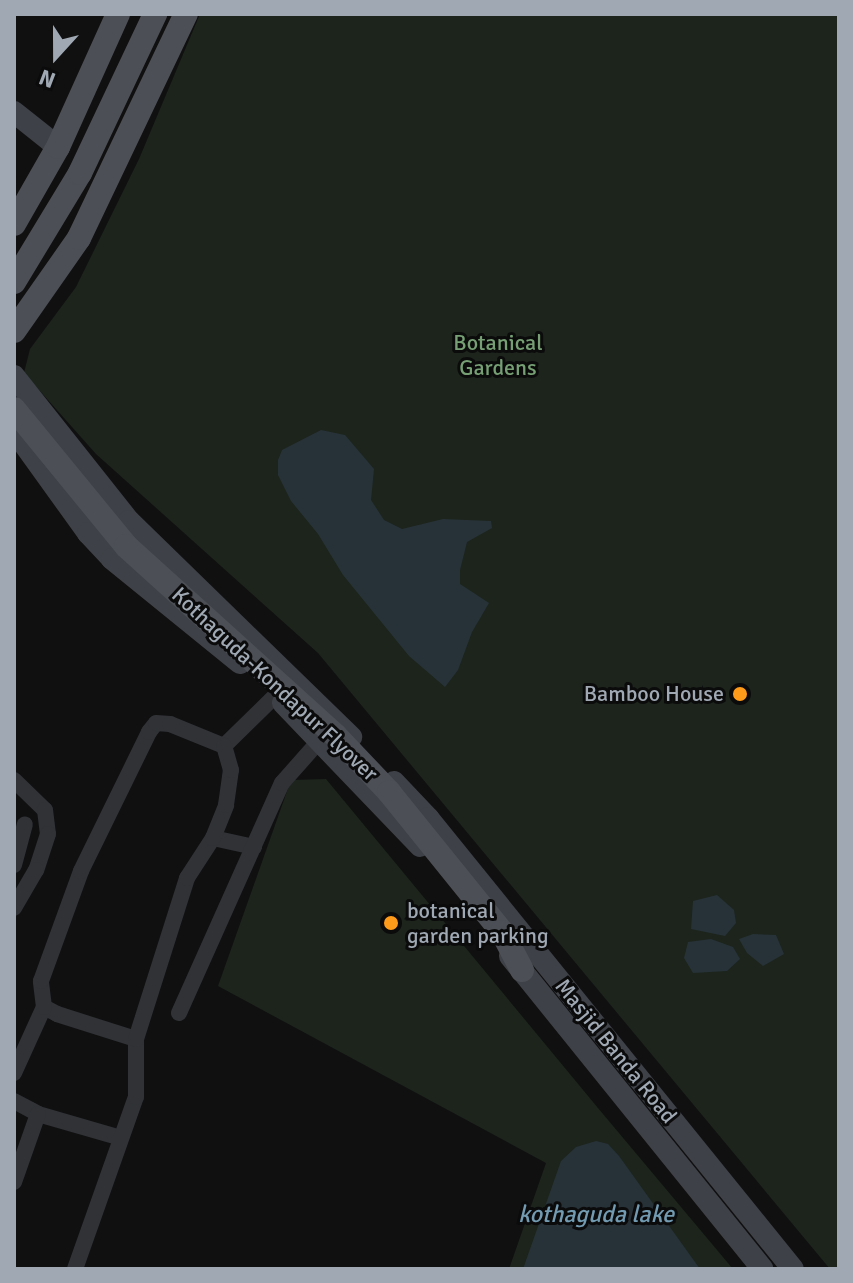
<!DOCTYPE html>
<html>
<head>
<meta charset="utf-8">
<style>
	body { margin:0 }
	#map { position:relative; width:853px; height:1283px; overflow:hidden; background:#101011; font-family:Signika,sans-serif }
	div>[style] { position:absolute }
	.green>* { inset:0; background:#1c241c }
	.water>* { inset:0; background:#273238 }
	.street>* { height:16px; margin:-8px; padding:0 8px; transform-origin:8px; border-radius:8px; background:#303236 }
	.secondary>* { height:22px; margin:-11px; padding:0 11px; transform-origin:11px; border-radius:11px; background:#3e4147 }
	.primary>* { height:24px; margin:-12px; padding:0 12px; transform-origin:12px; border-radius:12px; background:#4c4f56 }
	.dots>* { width:22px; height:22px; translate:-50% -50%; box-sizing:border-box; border:4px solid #0b0b0c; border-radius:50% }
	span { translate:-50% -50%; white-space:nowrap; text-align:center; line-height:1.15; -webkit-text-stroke:6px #0b0b0c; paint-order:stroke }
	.park-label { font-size:22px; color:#76a074 }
	.street-label { font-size:22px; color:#9fa8b3 }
	.poi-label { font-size:22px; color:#9fa8b3 }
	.right { translate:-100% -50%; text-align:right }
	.left { translate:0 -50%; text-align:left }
	.water-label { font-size:24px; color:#729bb2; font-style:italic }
	.frame { position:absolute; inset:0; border:16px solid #9fa8b3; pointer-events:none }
	.north { position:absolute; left:16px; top:16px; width:80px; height:80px; -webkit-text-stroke:6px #0b0b0c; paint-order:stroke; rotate:201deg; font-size:22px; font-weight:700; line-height:32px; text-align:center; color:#9fa8b3 }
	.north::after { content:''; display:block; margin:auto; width:28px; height:36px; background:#9fa8b3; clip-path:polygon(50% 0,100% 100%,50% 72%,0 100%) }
</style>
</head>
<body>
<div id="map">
	<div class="green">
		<div style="clip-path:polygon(200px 14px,839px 14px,839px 1269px,830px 1269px,318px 653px,96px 454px,24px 373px,30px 349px,76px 287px,139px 159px)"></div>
		<div style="clip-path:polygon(326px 779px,598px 1108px,733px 1269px,509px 1269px,546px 1163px,218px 986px,291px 780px)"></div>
	</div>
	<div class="water">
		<div style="clip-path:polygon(321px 430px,345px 435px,374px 469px,371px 500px,384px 520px,402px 529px,443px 519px,491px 521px,492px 528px,467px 542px,460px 570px,460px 584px,489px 603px,472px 632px,458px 670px,445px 687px,409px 656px,343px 575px,318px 534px,291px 501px,278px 475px,278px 460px,282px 450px)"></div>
		<div style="clip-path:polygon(717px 895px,734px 910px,736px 923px,725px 936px,691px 929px,693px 901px)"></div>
		<div style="clip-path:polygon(753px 934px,776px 935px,784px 954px,763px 966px,747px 953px,739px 939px)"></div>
		<div style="clip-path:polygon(711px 939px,733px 947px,740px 959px,727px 971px,693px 973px,684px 958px,688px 942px)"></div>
		<div style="clip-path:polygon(596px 1141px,608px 1144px,619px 1156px,700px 1269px,523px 1269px,561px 1161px,576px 1147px)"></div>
	</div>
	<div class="street">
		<div style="left:224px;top:746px;width:71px;rotate:-44.4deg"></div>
		<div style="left:14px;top:780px;width:43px;rotate:44.1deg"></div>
		<div style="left:45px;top:810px;width:24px;rotate:83deg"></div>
		<div style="left:48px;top:834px;width:38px;rotate:108deg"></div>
		<div style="left:36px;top:870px;width:44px;rotate:120.1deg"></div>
		<div style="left:213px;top:838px;width:42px;rotate:12.4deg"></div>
		<div style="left:14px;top:865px;width:42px;rotate:-75deg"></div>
		<div style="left:44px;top:1007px;width:15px;rotate:28deg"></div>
		<div style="left:57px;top:1014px;width:83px;rotate:17.6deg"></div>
		<div style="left:179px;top:1013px;width:252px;rotate:-65.9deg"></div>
		<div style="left:282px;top:783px;width:57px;rotate:-48.5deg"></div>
		<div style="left:14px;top:1073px;width:72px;rotate:-65.6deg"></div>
		<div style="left:44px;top:1007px;width:26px;rotate:-97deg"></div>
		<div style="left:41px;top:981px;width:117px;rotate:-70deg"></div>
		<div style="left:81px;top:871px;width:155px;rotate:-63.9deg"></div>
		<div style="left:149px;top:732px;width:11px;rotate:-52deg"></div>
		<div style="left:156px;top:723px;width:14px;rotate:4deg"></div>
		<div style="left:170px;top:724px;width:58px;rotate:22.2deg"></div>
		<div style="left:14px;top:1101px;width:27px;rotate:28deg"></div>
		<div style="left:38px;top:1114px;width:86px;rotate:16.1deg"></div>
		<div style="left:14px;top:1182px;width:72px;rotate:-70.6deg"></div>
		<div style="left:75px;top:1269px;width:182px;rotate:-70.5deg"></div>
		<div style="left:136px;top:1097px;width:58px;rotate:-90deg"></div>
		<div style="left:136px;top:1039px;width:169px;rotate:-72.4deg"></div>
		<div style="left:187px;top:878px;width:48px;rotate:-57deg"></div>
		<div style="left:213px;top:838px;width:35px;rotate:-68deg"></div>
		<div style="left:226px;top:805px;width:35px;rotate:-82deg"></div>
		<div style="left:231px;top:770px;width:25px;rotate:-106deg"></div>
	</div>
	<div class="secondary">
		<div style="left:14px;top:112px;width:56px;rotate:38.5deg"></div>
		<div style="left:14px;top:376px;width:185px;rotate:51.6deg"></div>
		<div style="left:129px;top:521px;width:310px;rotate:44.2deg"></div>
		<div style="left:14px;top:430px;width:127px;rotate:54.3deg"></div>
		<div style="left:88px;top:533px;width:35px;rotate:47deg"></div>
		<div style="left:112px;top:559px;width:165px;rotate:39.1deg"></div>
		<div style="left:283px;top:703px;width:198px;rotate:46.2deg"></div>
		<div style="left:394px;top:782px;width:50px;rotate:46.6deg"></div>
		<div style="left:428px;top:818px;width:580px;rotate:51.02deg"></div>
		<div style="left:510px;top:956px;width:402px;rotate:51.1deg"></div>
	</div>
	<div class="primary">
		<div style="left:14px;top:224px;width:89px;rotate:-60.3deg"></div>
		<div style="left:58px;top:147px;width:146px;rotate:-65.7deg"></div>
		<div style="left:14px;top:282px;width:127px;rotate:-58.8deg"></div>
		<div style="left:80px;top:173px;width:176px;rotate:-64.7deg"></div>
		<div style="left:14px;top:331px;width:113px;rotate:-55deg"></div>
		<div style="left:79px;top:238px;width:248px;rotate:-64.5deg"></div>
		<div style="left:14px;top:409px;width:177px;rotate:50.7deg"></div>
		<div style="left:126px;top:546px;width:282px;rotate:42.1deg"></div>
		<div style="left:335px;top:735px;width:79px;rotate:46.5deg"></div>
		<div style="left:389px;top:792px;width:180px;rotate:51.1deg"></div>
		<div style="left:502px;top:932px;width:43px;rotate:62.2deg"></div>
	</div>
	<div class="dots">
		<div style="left:740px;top:694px;background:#ff9b1a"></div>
		<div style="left:391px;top:923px;background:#ff9b1a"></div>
	</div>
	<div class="park-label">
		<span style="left:498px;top:355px">Botanical<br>Gardens</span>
	</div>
	<div class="street-label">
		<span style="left:275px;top:684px;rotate:43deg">Kothaguda-Kondapur Flyover</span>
		<span style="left:616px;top:1051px;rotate:51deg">Masjid Banda Road</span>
	</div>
	<div class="poi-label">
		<span class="right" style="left:724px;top:694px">Bamboo House</span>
		<span class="left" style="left:407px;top:923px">botanical<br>garden parking</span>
	</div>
	<div class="water-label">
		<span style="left:596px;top:1215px">kothaguda lake</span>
	</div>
	<div class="frame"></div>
	<div class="north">N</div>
</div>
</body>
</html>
